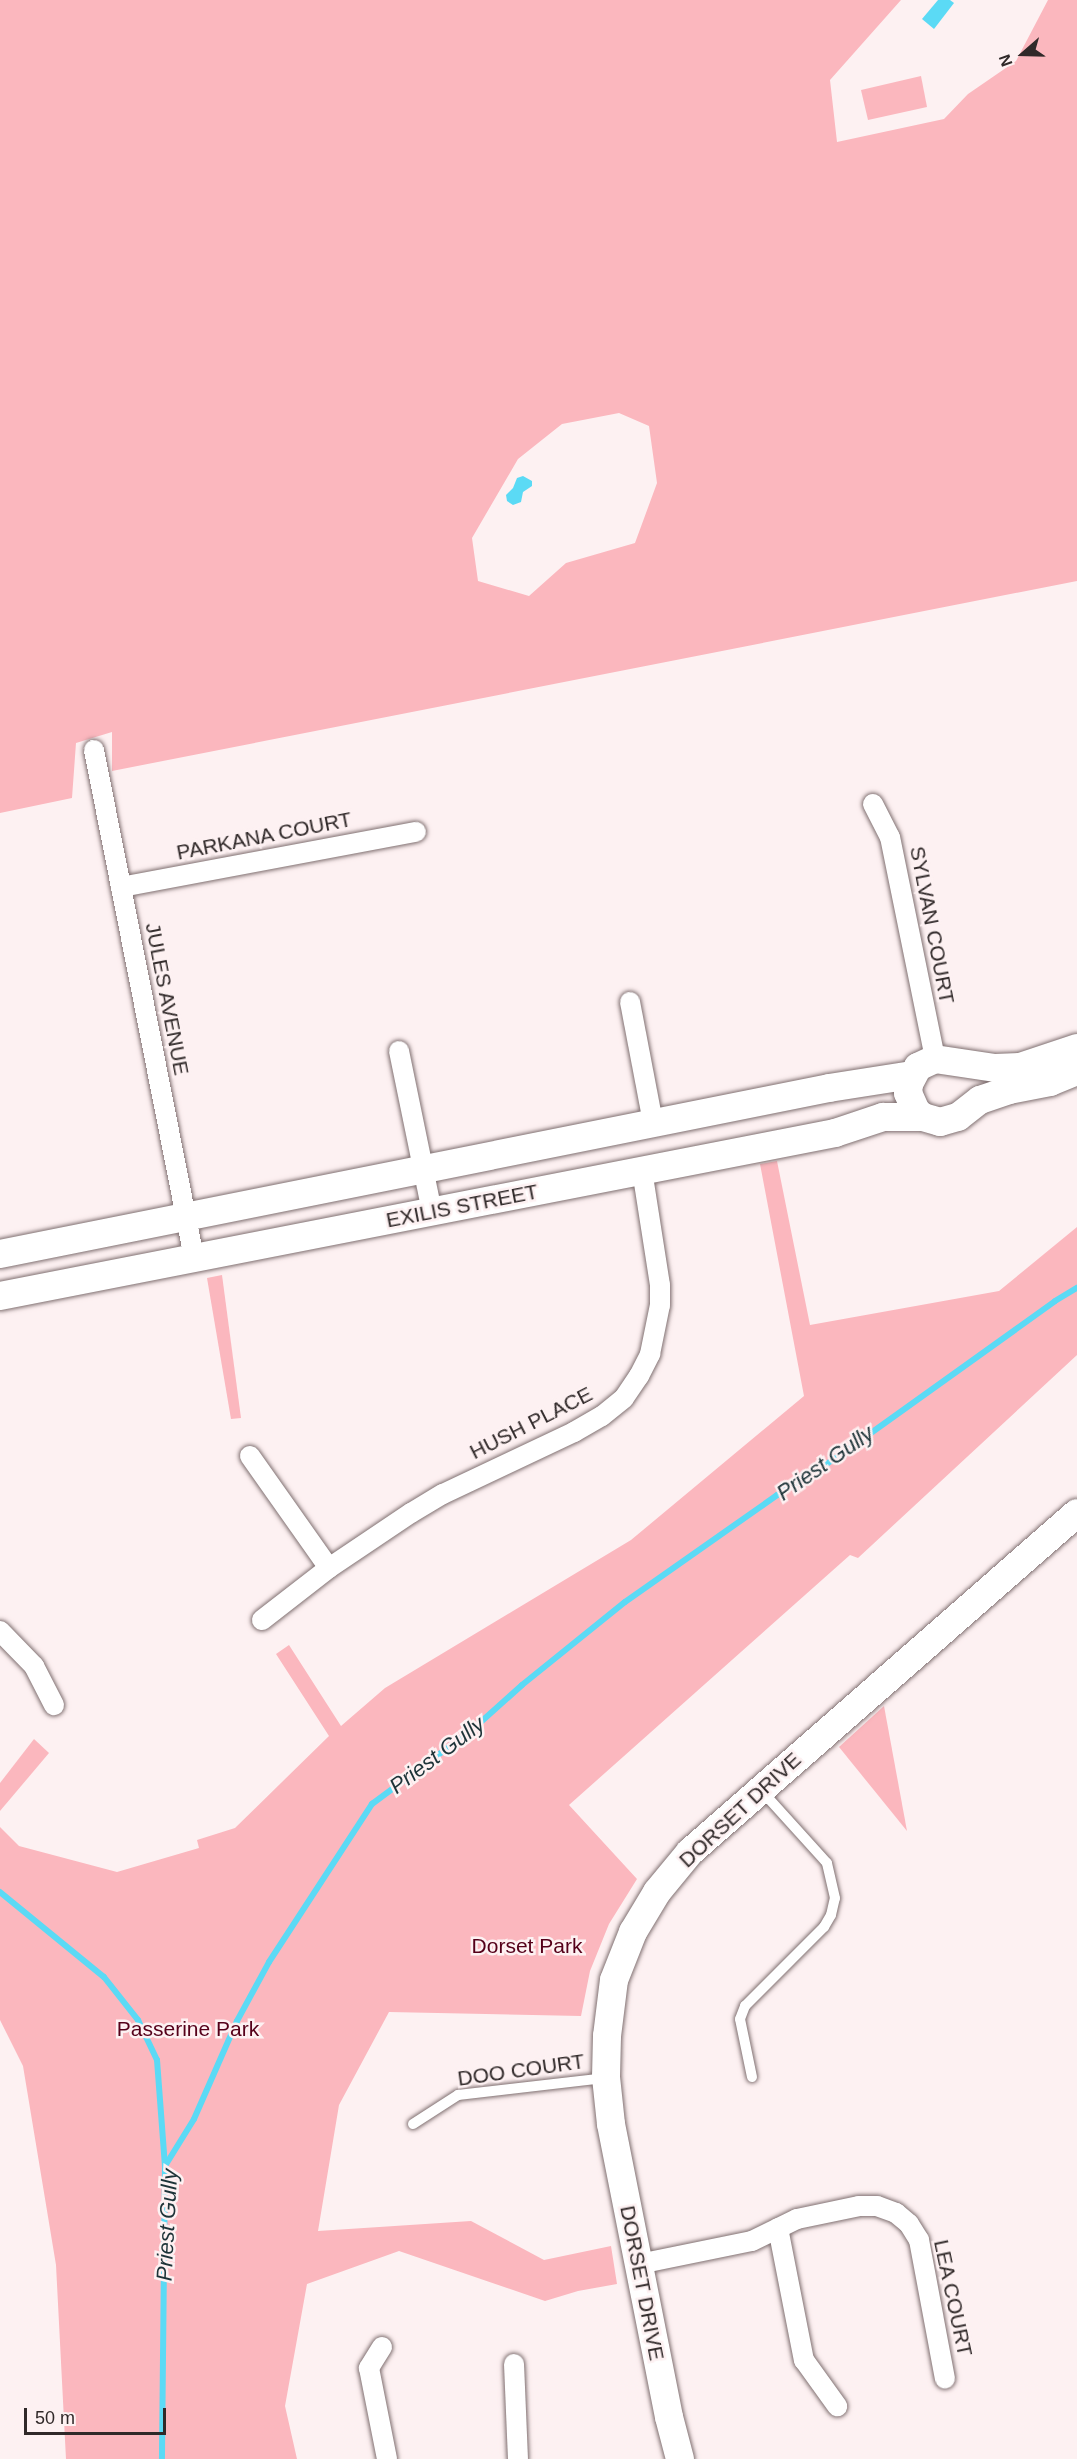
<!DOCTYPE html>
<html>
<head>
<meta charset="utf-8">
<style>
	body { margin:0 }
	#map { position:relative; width:1077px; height:2459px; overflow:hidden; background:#fdf1f2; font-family:Arial,sans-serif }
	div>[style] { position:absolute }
	.green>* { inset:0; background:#fbb7be }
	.water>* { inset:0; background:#5bdaf5 }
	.stream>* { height:6px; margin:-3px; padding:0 3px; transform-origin:3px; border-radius:3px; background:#5bdaf5 }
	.roads { filter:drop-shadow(0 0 2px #807071) drop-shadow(0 0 2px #807071) }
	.lane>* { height:10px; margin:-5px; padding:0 5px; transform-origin:5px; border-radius:5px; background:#fff }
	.street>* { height:20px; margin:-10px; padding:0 10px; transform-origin:10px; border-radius:10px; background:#fff }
	.secondary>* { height:28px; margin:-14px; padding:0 14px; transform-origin:14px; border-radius:14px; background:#fff }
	span { translate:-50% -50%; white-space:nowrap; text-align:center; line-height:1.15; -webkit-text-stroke:5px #fdf1f2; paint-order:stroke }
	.street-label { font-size:21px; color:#302929 }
	.park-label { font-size:21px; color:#55001a }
	.water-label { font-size:22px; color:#1d3338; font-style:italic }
	.north { position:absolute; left:993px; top:24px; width:60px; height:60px; -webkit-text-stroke:4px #fdf1f2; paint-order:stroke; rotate:250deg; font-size:16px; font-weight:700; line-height:24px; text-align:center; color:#302929 }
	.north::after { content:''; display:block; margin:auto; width:21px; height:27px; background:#302929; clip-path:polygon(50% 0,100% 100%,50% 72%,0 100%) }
	.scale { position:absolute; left:24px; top:2408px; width:142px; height:27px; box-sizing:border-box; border:3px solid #302929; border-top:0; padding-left:8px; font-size:18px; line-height:21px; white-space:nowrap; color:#302929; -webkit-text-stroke:4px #fdf1f2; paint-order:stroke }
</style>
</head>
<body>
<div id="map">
	<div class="green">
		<div style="clip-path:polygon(evenodd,0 0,901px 0,830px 80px,837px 142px,944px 119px,968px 94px,1016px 61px,1048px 0,1077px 0,1077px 581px,112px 771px,112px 732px,76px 743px,72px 798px,0 813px,0 0,619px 413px,649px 426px,657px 483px,635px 543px,566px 563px,529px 596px,478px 581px,472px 538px,518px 459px,562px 424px,619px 413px)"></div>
		<div style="clip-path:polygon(921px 76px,927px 107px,868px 120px,861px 90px)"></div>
		<div style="clip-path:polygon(777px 1161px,810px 1325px,999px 1291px,1077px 1227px,1077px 1355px,858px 1558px,850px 1555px,569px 1805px,637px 1879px,609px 1924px,590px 1971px,581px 2016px,389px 2012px,339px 2105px,318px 2231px,471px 2221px,544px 2260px,611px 2246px,617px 2284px,578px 2291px,545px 2301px,399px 2251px,307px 2284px,285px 2406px,297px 2459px,66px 2459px,56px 2265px,23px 2066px,0 2020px,0 1827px,19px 1846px,117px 1872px,199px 1848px,197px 1840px,235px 1828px,329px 1736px,276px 1654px,289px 1645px,341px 1726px,385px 1688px,631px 1540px,804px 1396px,760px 1164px)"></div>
		<div style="clip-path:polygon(222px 1275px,241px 1418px,231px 1419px,207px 1278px)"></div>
		<div style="clip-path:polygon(884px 1706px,907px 1831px,839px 1747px)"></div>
		<div style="clip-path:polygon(34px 1739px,49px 1753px,0 1811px,0 1783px)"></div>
	</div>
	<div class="water">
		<div style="clip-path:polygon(938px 0,950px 0,954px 3px,934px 29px,922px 19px)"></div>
		<div style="clip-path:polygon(523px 476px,532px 481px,532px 486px,523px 492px,521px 502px,513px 505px,507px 501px,506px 495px,513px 488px,517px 478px)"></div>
	</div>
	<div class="stream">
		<div style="left:0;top:1892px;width:134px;rotate:39.3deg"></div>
		<div style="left:104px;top:1977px;width:55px;rotate:51.7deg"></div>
		<div style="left:138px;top:2020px;width:44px;rotate:64.6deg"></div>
		<div style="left:157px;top:2060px;width:106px;rotate:85.7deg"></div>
		<div style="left:165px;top:2166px;width:293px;rotate:90.6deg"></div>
		<div style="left:165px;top:2166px;width:55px;rotate:-58.3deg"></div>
		<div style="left:194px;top:2119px;width:107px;rotate:-66.3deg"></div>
		<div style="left:237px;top:2021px;width:67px;rotate:-61.5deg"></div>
		<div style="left:269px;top:1962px;width:189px;rotate:-56.9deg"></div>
		<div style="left:372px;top:1804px;width:126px;rotate:-36.6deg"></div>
		<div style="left:473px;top:1729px;width:66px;rotate:-41.9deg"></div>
		<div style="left:522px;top:1685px;width:132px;rotate:-38.9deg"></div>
		<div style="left:625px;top:1602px;width:186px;rotate:-35.1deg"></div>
		<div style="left:777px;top:1495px;width:70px;rotate:-32.1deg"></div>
		<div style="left:836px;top:1458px;width:269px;rotate:-35.6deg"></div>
		<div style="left:1055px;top:1301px;width:26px;rotate:-31deg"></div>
	</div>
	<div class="roads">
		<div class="lane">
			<div style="left:752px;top:2077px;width:59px;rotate:-101.7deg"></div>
			<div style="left:740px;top:2019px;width:14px;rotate:-69deg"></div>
			<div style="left:745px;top:2006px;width:112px;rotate:-45deg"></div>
			<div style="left:824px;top:1927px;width:14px;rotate:-60deg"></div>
			<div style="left:831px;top:1915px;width:17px;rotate:-77deg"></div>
			<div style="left:835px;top:1898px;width:36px;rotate:-103deg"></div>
			<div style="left:827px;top:1863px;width:98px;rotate:-132.1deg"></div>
			<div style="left:413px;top:2124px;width:54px;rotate:-32.8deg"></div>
			<div style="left:458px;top:2095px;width:147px;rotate:-6.6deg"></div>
		</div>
		<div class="street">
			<div style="left:94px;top:750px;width:518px;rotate:78.86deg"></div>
			<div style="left:873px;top:804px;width:37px;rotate:63deg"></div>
			<div style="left:890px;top:837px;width:227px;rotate:78.5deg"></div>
			<div style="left:121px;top:887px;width:300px;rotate:-10.6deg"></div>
			<div style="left:630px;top:1002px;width:123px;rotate:79.2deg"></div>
			<div style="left:399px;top:1051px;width:164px;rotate:78.4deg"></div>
			<div style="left:250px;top:1456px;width:137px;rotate:54.8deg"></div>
			<div style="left:262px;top:1620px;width:85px;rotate:-37.8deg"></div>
			<div style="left:329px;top:1568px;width:99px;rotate:-33.9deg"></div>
			<div style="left:411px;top:1513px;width:37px;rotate:-31deg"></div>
			<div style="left:443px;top:1494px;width:145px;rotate:-25.3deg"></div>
			<div style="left:574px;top:1432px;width:32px;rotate:-30deg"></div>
			<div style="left:602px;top:1416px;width:28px;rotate:-39deg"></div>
			<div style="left:624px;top:1398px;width:27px;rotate:-56deg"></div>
			<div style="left:639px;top:1376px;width:25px;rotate:-63deg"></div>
			<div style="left:650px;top:1354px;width:50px;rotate:-78.5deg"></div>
			<div style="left:660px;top:1305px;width:20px;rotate:-90deg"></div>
			<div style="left:660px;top:1285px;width:116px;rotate:-98.9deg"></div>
			<div style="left:0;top:1631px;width:49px;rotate:45.8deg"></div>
			<div style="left:34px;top:1666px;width:44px;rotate:62.9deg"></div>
			<div style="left:778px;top:2228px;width:135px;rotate:78.9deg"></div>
			<div style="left:804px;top:2360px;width:57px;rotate:54.3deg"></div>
			<div style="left:639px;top:2264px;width:115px;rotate:-11.5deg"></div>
			<div style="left:752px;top:2241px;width:50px;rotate:-26.1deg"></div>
			<div style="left:797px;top:2219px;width:63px;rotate:-11.8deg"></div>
			<div style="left:859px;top:2206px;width:18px"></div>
			<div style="left:877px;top:2206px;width:20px;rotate:20deg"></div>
			<div style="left:896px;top:2213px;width:17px;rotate:40deg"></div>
			<div style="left:909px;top:2224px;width:19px;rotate:58deg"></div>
			<div style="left:919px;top:2240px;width:141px;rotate:79.4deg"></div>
			<div style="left:382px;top:2347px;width:25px;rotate:122deg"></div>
			<div style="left:369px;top:2368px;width:93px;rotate:78.8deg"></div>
			<div style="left:514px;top:2364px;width:95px;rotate:87.6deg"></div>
		</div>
		<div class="secondary">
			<div style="left:1077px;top:1048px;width:60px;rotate:161.6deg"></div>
			<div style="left:1020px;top:1067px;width:25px;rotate:178deg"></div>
			<div style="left:995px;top:1068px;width:61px;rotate:-171.5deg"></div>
			<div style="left:935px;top:1059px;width:19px;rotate:155deg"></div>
			<div style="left:918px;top:1067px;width:19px;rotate:118deg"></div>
			<div style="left:909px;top:1084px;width:9px;rotate:96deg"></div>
			<div style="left:908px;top:1093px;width:20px;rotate:66deg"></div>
			<div style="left:916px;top:1111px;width:9px;rotate:41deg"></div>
			<div style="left:923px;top:1117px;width:18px;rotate:16deg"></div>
			<div style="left:940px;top:1122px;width:19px;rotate:-16deg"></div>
			<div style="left:958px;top:1117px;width:28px;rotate:-38deg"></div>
			<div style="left:980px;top:1100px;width:31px;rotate:-19deg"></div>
			<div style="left:1009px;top:1090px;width:42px;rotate:-11deg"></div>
			<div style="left:1050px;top:1082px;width:29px;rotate:-22deg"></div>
			<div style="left:0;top:1254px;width:845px;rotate:-11.32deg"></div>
			<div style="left:829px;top:1088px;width:84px;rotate:-8.9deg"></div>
			<div style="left:0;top:1296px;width:851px;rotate:-11.05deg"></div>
			<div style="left:835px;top:1133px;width:51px;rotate:-18.4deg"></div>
			<div style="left:883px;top:1117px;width:40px"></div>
			<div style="left:680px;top:2459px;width:43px;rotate:-104.7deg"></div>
			<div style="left:669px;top:2417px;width:299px;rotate:-101.2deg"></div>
			<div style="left:611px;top:2124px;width:47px;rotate:-96.1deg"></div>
			<div style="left:606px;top:2077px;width:41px;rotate:-88.6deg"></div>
			<div style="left:607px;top:2036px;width:56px;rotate:-82.9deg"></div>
			<div style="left:614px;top:1980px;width:52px;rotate:-68.4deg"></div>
			<div style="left:633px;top:1932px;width:47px;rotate:-59deg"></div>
			<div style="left:657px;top:1892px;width:52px;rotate:-50.5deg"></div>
			<div style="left:690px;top:1852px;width:514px;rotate:-41.22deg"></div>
		</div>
	</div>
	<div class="street-label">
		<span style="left:264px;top:836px;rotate:-11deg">PARKANA COURT</span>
		<span style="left:932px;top:925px;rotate:79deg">SYLVAN COURT</span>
		<span style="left:167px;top:999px;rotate:79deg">JULES AVENUE</span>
		<span style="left:462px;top:1206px;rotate:-11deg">EXILIS STREET</span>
		<span style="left:531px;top:1423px;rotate:-27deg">HUSH PLACE</span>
		<span style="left:740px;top:1810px;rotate:-43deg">DORSET DRIVE</span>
		<span style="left:521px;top:2070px;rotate:-8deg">DOO COURT</span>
		<span style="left:642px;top:2283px;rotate:79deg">DORSET DRIVE</span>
		<span style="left:953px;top:2298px;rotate:78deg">LEA COURT</span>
	</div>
	<div class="park-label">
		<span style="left:527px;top:1946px">Dorset Park</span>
		<span style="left:188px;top:2029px">Passerine Park</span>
	</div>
	<div class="water-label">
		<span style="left:825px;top:1463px;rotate:-35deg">Priest Gully</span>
		<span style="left:437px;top:1755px;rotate:-37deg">Priest Gully</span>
		<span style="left:167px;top:2225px;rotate:-87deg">Priest Gully</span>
	</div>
	<div class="north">N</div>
	<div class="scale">50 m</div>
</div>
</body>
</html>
